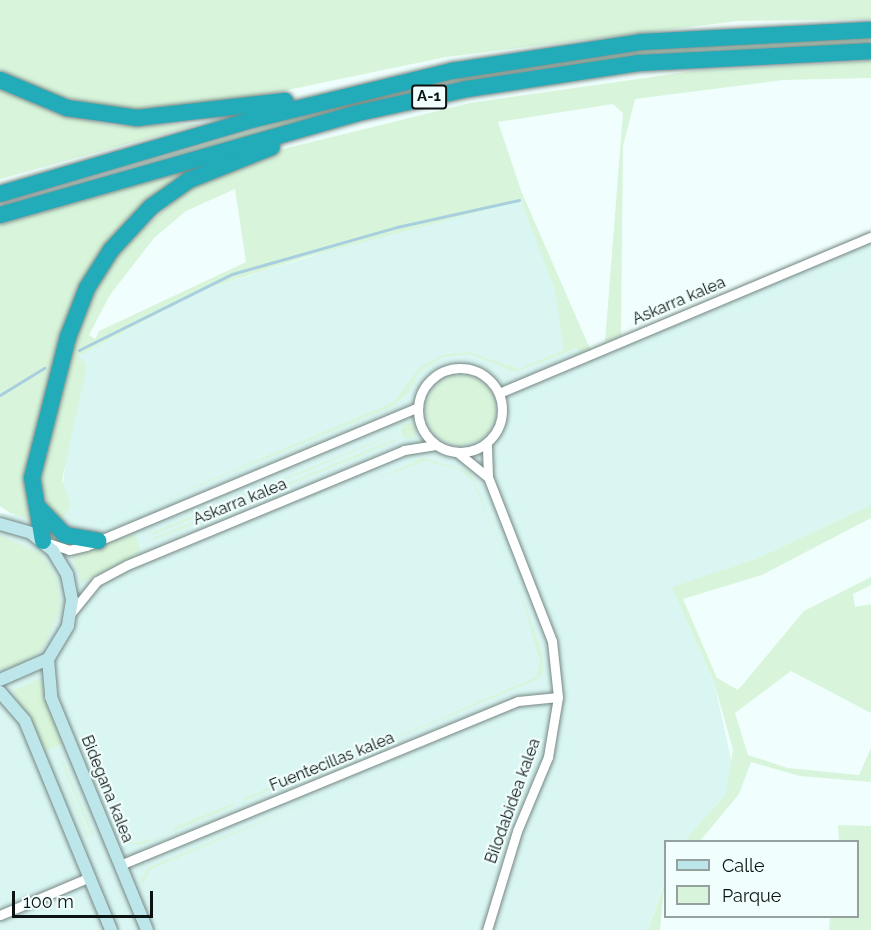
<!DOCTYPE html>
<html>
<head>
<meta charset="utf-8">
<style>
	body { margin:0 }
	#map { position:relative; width:871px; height:930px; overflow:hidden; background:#f0fffd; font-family:Raleway,sans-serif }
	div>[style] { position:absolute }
	.built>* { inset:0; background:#d9f6f2 }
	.green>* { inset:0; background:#d8f5db }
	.round { border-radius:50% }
	.stream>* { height:3px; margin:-1.5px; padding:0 1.5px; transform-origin:1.5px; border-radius:1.5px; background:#a8cfdf }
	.roads { filter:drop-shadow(0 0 2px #768784) drop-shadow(0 0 2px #768784) }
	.street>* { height:9px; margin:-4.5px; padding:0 4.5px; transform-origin:4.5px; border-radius:4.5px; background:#fff }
	.street>.ring { margin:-4.5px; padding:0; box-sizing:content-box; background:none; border:9px solid #fff; border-radius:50% }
	.secondary>* { height:12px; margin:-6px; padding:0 6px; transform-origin:6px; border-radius:6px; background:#bde6ea }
	.highway>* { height:16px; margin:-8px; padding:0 8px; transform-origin:8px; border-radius:8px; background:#22acb9 }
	span { translate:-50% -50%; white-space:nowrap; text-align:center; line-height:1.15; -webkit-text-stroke:4.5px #f0fffd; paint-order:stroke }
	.shield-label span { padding:2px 4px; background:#f0fffd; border:2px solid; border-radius:4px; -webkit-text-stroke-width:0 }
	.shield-label { font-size:15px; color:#0d1312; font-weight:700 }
	.street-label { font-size:16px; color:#0d1312 }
	.legend { position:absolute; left:664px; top:840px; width:195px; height:78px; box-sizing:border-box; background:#f0fffd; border:2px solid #95a19f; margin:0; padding:8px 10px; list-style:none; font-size:18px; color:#0d1312 }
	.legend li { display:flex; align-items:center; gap:12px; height:30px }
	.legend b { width:30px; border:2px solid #95a19f }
	.scale { position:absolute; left:12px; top:891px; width:141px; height:27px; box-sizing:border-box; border:3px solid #0d1312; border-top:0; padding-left:8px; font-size:18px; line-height:21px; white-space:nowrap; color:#0d1312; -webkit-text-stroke:4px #f0fffd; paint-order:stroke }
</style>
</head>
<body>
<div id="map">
	<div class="built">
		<div style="clip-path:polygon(525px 200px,590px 349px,871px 231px,871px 505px,758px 558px,673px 587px,714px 682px,733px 768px,726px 794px,684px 841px,666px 842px,665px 879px,648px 930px,0 930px,0 513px,59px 522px,77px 356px,206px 289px,412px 225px)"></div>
	</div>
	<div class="green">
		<div style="clip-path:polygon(0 0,871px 0,871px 19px,738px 21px,446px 57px,215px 105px,140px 113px,57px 96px,0 70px)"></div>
		<div style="clip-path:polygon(871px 37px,871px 45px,705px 50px,532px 70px,384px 100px,111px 172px,377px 93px,527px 64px,703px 42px)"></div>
		<div style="clip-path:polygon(evenodd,871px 61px,871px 78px,783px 80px,635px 99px,623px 146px,621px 336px,605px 342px,623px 113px,613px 104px,498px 122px,522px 193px,590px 349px,580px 353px,577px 348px,516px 372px,470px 354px,442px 357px,419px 373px,408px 393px,393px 406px,106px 524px,394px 402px,419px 368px,442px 355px,469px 352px,519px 369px,564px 350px,555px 290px,521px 201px,306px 257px,206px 289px,78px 356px,87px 365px,62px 480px,71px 505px,60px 522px,52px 515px,39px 480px,69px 353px,97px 284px,118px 251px,188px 189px,283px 149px,470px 103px,694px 71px,871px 61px,235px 189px,246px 262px,99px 331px,95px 339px,89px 335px,110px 295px,154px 238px,186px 211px,235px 189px)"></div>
		<div style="clip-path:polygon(0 90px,59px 114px,115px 126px,200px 124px,0 179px)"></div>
		<div style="clip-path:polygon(196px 168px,108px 243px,28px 472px,29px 519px,10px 513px,0 506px,0 225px)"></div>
		<div class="round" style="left:426px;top:375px;width:70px;height:70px"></div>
		<div class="round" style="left:401px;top:423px;width:16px;height:16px"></div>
		<div style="clip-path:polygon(393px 434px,393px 435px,152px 535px,151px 533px)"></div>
		<div style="clip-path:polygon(395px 439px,396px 441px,154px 540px,153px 538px)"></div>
		<div style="clip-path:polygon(423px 458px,470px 472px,516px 581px,472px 480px,460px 470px,425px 461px,378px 478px)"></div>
		<div style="clip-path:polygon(871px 505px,871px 518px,762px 575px,683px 599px,717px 678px,738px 690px,804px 611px,871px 577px,871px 585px,853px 594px,855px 607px,871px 604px,871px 713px,791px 671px,735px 713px,748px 755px,788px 768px,859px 775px,871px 748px,871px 782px,800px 776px,751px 762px,739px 794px,700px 841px,684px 841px,726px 794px,733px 750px,714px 682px,672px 587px,758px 558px)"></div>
		<div style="clip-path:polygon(134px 534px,141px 552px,82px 583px,72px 556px)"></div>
		<div style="clip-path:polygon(0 535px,41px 554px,57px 579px,61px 608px,43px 649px,18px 665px,0 669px)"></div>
		<div style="clip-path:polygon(520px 591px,542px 653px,543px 671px,538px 679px,332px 765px,536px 677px,540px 662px)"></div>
		<div style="clip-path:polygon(40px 679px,62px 744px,44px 751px,13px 690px)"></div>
		<div style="clip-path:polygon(87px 750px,125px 839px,135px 843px,162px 836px,140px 845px,125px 842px)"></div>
		<div style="clip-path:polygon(63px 761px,94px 835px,92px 836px,61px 762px)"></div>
		<div style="clip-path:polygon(57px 764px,89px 837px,87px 838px)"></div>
		<div style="clip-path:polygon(320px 767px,245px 801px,243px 799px,245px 798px)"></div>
		<div style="clip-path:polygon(330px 793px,151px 869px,143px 884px,152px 910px,141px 879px,149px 867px)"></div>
		<div style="clip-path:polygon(234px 803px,235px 805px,174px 831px,173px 828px)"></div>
		<div style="clip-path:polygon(838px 825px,871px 826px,871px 930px,829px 930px,830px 917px,858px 916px,858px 842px,839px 841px)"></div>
		<div style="clip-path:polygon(665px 879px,660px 930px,648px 930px,665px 881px)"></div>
	</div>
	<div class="stream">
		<div style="left:79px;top:350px;width:171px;rotate:-26.4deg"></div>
		<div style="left:232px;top:274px;width:172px;rotate:-15.9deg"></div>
		<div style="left:397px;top:227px;width:125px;rotate:-12.5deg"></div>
		<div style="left:0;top:395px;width:52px;rotate:-31.5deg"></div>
	</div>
	<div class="roads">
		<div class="street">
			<div class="ring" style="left:418px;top:368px;width:75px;height:75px"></div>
			<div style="left:499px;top:393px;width:403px;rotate:-22.8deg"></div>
			<div style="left:457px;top:452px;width:40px;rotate:39deg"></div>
			<div style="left:45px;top:542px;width:25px;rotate:18deg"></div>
			<div style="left:69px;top:550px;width:17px;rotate:-13deg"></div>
			<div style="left:86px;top:546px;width:360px;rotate:-22.7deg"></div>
			<div style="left:71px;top:613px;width:41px;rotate:-50.9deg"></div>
			<div style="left:97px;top:581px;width:34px;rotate:-28deg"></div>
			<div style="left:127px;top:565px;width:300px;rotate:-22.5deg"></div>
			<div style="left:404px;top:450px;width:32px;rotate:-9deg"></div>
			<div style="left:120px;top:865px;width:430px;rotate:-22.4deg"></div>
			<div style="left:518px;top:701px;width:40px;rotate:-5.7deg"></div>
			<div style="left:0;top:915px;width:98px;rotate:-22.9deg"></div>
			<div style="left:487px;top:930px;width:103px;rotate:-73.1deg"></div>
			<div style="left:517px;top:831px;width:80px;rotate:-67.3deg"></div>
			<div style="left:548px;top:757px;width:61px;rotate:-80.5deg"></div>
			<div style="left:558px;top:697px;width:56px;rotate:-96.1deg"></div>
			<div style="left:552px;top:641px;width:176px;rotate:-111.3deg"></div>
			<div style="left:488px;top:477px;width:34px;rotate:-92deg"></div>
		</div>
		<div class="secondary">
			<div style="left:0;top:524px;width:32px;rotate:16deg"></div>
			<div style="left:31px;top:533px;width:28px;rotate:39deg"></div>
			<div style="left:53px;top:551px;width:27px;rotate:59deg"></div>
			<div style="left:67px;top:574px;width:26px;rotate:79deg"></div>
			<div style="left:72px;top:600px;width:26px;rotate:99deg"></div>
			<div style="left:68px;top:626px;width:39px;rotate:121deg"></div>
			<div style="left:48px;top:659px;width:52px;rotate:156.4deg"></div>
			<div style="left:48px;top:659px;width:38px;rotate:85deg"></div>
			<div style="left:51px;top:697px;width:252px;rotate:67.6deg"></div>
			<div style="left:0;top:692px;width:38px;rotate:49deg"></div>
			<div style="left:25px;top:721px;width:226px;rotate:67.6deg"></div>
		</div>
		<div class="highway">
			<div style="left:0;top:80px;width:73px;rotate:22.7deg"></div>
			<div style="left:67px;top:108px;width:71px;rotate:8.1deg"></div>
			<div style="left:137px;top:118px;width:149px;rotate:-6.6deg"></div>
			<div style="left:0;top:194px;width:266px;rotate:-16.4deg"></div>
			<div style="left:255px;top:119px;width:203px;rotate:-13.7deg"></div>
			<div style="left:452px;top:71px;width:191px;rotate:-8.7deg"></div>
			<div style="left:641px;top:42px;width:230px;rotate:-3deg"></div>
			<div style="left:0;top:215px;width:368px;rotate:-15.9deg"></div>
			<div style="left:354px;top:114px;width:116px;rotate:-12.5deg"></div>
			<div style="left:467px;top:89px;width:173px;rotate:-8.6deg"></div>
			<div style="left:638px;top:63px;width:233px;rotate:-2.9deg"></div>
			<div style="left:37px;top:506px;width:40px;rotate:46deg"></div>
			<div style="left:65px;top:535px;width:34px;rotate:10deg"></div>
			<div style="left:43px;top:541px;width:64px;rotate:-99.9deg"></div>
			<div style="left:32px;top:478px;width:146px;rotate:-75.7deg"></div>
			<div style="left:68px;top:337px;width:53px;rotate:-68.8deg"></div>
			<div style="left:87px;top:288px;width:45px;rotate:-57.7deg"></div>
			<div style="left:111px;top:250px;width:59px;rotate:-47.1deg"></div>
			<div style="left:151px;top:207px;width:47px;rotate:-35.4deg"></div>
			<div style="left:189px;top:180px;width:89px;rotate:-21.7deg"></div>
		</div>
	</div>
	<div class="shield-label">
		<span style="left:429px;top:97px">A-1</span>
	</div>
	<div class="street-label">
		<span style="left:679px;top:301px;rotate:-23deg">Askarra kalea</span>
		<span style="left:240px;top:502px;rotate:-22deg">Askarra kalea</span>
		<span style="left:332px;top:762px;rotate:-22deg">Fuentecillas kalea</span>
		<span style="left:107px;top:789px;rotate:68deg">Bidegana kalea</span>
		<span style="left:513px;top:801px;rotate:-70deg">Bilodabidea kalea</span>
	</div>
	<ul class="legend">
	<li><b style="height:8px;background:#bde6ea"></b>Calle</li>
	<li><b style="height:16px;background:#d8f5db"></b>Parque</li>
	</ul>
	<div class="scale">100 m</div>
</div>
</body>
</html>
